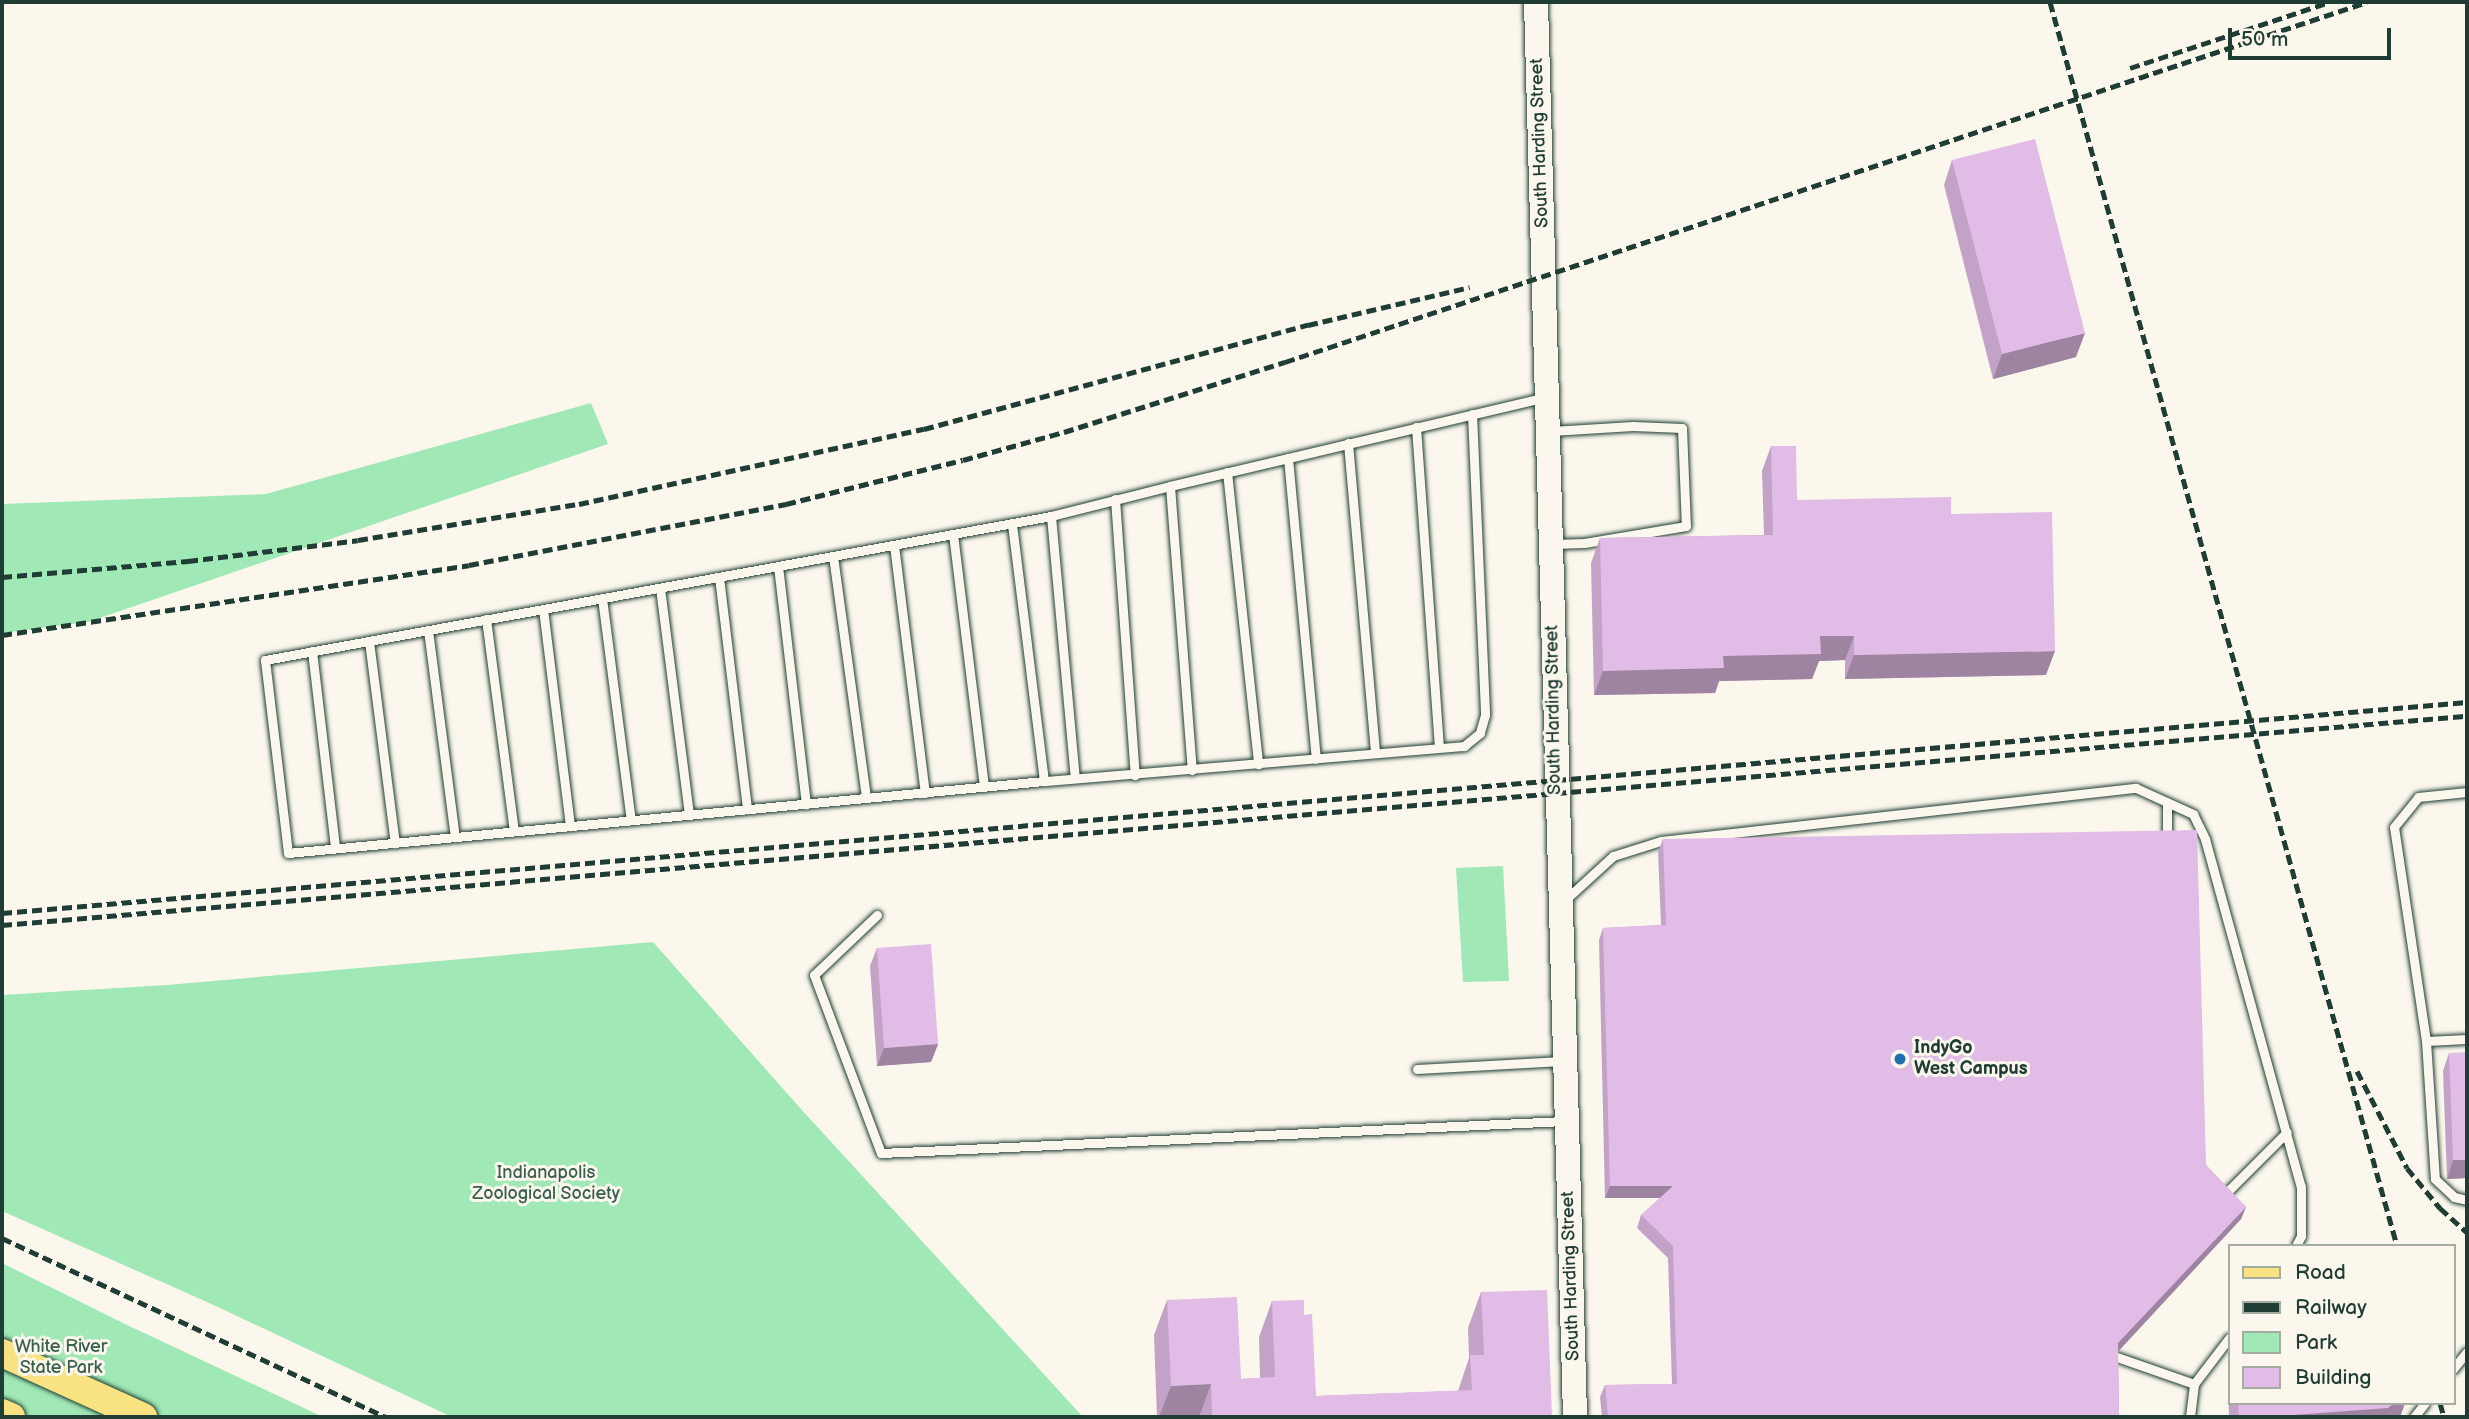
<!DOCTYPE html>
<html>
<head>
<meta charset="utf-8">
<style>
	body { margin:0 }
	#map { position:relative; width:2469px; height:1419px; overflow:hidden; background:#fbf7ec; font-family:"Balsamiq Sans",sans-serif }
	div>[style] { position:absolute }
	.green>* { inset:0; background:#a0e8b5 }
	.roads { filter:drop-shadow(0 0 2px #1f3d34) drop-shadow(0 0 2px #1f3d34) }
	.lane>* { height:9px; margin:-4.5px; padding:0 4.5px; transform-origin:4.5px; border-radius:4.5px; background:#fbf7ec }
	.secondary>* { height:24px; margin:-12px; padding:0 12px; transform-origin:12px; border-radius:12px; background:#fbf7ec }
	.primary>* { height:28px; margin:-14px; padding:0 14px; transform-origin:14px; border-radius:14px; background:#f8e281 }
	.rail>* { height:5px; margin-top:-2.5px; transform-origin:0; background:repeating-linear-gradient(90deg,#1f3d34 0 10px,transparent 0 15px) }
	.wall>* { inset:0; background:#c2a2c6 }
	.shaded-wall>* { inset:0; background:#9e84a1 }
	.building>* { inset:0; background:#e1bce6 }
	.dots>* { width:19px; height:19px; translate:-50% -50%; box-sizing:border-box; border:4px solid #fbf7ec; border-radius:50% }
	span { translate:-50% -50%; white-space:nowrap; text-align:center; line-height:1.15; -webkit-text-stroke:6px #fbf7ec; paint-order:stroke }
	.street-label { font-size:18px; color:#1f3d34 }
	.poi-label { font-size:18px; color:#1f3d34; font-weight:700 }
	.left { translate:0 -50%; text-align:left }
	.park-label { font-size:18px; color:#395f4e }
	.frame { position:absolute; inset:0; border:4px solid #1f3d34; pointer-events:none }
	.legend { position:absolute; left:2228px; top:1244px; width:228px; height:161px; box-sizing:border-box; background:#fbf7ec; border:2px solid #a3ada2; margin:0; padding:9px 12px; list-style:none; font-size:21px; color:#1f3d34 }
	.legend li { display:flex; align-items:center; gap:14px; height:35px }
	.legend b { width:35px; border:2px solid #a3ada2 }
	.scale { position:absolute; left:2228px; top:28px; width:163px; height:32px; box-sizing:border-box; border:4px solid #1f3d34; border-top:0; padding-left:9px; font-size:21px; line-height:24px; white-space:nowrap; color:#1f3d34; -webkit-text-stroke:5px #fbf7ec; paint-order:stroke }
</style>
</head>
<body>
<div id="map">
	<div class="green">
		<div style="clip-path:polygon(591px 403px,608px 444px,88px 622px,2px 633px,2px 504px,266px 494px)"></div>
		<div style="clip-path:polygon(1503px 866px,1509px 981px,1463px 982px,1456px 868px)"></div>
		<div style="clip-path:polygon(653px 942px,801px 1109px,1083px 1417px,452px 1417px,207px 1302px,2px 1211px,2px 995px,167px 985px)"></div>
		<div style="clip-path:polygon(2px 1263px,125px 1324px,323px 1417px,2px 1417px)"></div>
	</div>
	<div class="roads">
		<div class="lane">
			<div style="left:1472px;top:414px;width:301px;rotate:87.5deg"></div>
			<div style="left:1485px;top:715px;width:19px;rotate:106deg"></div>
			<div style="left:1480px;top:733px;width:21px;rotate:141deg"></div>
			<div style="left:1464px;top:746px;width:421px;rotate:175.2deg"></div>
			<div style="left:1044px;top:781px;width:759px;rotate:174.56deg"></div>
			<div style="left:288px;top:853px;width:194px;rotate:-96.8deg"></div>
			<div style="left:265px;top:660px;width:799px;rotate:-10.38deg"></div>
			<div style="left:1051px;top:516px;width:123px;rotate:-14.1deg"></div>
			<div style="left:1170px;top:486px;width:386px;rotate:-13.3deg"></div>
			<div style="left:1416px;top:427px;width:321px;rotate:85.9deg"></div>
			<div style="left:1551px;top:431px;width:82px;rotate:-3.5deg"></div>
			<div style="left:1633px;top:426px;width:49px;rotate:2.3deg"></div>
			<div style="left:1682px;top:428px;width:98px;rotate:87.7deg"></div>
			<div style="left:1686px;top:526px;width:103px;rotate:170.5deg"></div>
			<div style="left:1584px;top:543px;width:32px;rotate:178deg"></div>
			<div style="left:1348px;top:443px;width:311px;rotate:85deg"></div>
			<div style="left:1288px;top:458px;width:302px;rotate:84.7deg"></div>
			<div style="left:1227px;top:472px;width:294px;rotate:83.9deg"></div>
			<div style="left:1170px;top:486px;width:285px;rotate:85.6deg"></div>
			<div style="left:1115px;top:499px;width:277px;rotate:85.9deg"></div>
			<div style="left:1051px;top:516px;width:263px;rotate:84.8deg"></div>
			<div style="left:1012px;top:524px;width:259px;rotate:82.9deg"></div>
			<div style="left:953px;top:534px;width:255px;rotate:83deg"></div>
			<div style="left:894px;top:545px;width:250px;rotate:82.9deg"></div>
			<div style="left:833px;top:556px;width:244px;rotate:82.2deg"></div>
			<div style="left:778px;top:566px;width:240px;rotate:83.3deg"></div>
			<div style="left:719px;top:577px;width:234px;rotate:83.1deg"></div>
			<div style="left:660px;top:588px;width:229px;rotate:82.7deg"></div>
			<div style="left:602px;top:598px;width:224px;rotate:82.6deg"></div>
			<div style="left:543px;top:609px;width:219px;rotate:82.9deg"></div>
			<div style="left:486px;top:619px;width:214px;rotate:82.5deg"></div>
			<div style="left:428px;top:630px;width:209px;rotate:82.6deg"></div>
			<div style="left:369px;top:641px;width:204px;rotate:82.7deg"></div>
			<div style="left:312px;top:651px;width:198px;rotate:83.3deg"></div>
			<div style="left:2167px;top:841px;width:37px;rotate:-90deg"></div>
			<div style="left:1565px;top:900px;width:65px;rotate:-42.5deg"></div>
			<div style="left:1613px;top:856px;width:50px;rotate:-17.4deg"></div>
			<div style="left:1661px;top:841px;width:478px;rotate:-6.4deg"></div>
			<div style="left:2136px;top:788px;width:63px;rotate:24.5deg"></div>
			<div style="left:2193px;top:814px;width:28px;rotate:64deg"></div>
			<div style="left:2205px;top:839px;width:361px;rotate:74.6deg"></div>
			<div style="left:2301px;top:1187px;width:49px;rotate:90deg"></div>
			<div style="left:2301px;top:1236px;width:11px;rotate:117deg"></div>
			<div style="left:877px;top:915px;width:87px;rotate:136.4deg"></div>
			<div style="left:814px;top:975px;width:190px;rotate:69.4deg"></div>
			<div style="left:881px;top:1153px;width:685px;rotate:-2.68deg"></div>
			<div style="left:2467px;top:1039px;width:41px;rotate:177.2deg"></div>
			<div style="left:2426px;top:1041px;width:138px;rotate:86.3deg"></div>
			<div style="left:2435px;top:1179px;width:26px;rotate:43deg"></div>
			<div style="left:2454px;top:1197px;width:13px;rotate:13deg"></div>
			<div style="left:2426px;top:1041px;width:216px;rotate:-98.5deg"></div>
			<div style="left:2394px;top:827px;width:38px;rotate:-51deg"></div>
			<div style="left:2418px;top:797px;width:49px;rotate:-5.8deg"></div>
			<div style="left:1417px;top:1069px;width:145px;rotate:-3.2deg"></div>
			<div style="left:2221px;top:1198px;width:93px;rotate:-45deg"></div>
			<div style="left:2114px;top:1356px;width:85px;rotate:19.3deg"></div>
			<div style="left:2453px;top:1369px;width:22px;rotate:-51deg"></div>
			<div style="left:2190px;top:1417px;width:33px;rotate:-83deg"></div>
			<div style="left:2194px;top:1384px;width:58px;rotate:-52.7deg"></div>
			<div style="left:2414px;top:1417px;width:18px;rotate:-52deg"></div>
		</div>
		<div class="secondary">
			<div style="left:1536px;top:2px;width:1416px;rotate:88.42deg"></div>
		</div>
		<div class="primary">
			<div style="left:2px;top:1353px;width:155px;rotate:24.4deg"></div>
			<div style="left:2px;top:1413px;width:10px;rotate:24deg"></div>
		</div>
	</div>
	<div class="rail">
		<div style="left:2050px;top:2px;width:1291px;rotate:74.41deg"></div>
		<div style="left:2130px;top:68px;width:210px;rotate:-18.3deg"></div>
		<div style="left:2px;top:577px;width:187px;rotate:-4.9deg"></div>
		<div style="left:188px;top:561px;width:171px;rotate:-7deg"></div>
		<div style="left:358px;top:540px;width:224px;rotate:-9.3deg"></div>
		<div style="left:579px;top:504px;width:353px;rotate:-12.3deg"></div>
		<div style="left:924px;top:429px;width:398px;rotate:-15.2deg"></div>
		<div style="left:1308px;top:325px;width:166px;rotate:-13.2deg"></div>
		<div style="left:2px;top:635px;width:472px;rotate:-8.5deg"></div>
		<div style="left:469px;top:565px;width:323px;rotate:-10.9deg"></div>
		<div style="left:786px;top:504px;width:182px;rotate:-14deg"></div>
		<div style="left:963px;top:460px;width:105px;rotate:-15.5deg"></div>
		<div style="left:1064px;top:432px;width:232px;rotate:-17.6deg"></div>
		<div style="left:1285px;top:362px;width:1140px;rotate:-18.4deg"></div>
		<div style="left:2px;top:913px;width:2474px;rotate:-4.89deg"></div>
		<div style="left:2px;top:925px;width:2474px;rotate:-4.85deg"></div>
		<div style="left:2357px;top:1071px;width:109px;rotate:62.7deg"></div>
		<div style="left:2407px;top:1168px;width:52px;rotate:50.5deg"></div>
		<div style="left:2440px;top:1208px;width:36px;rotate:42deg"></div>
		<div style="left:2px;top:1238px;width:424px;rotate:25deg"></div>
		<div style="left:2440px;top:1403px;width:15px;rotate:74deg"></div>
	</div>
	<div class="wall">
		<div style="clip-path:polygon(1952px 160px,2076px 357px,1993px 379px,1944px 185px)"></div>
		<div style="clip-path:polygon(1771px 446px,1797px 500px,1951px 514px,2046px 675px,1845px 679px,1845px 660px,1819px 661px,1812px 679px,1719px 681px,1715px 693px,1594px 695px,1591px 563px,1600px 538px,1764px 535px,1762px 471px)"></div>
		<div style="clip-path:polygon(1663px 839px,2206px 1165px,2246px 1207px,2241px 1219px,2118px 1351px,2119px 1417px,1602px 1417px,1600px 1397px,1605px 1385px,1672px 1384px,1668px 1258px,1637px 1228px,1641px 1215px,1660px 1198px,1605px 1198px,1599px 940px,1603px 928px,1661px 925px,1658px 852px)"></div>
		<div style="clip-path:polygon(877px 948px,938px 1044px,931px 1062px,877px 1066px,870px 966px)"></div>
		<div style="clip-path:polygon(2449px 1053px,2467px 1178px,2447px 1179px,2443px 1071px)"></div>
		<div style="clip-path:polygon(1481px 1292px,1552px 1417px,1157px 1417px,1154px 1335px,1167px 1300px,1241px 1379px,1260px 1378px,1259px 1337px,1272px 1301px,1304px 1315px,1316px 1396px,1458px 1391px,1469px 1358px,1468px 1328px)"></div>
		<div style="clip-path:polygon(2229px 1379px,2229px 1403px,2405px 1403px,2400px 1417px,2229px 1417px,2228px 1383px)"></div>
	</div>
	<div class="shaded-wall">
		<div style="clip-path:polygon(2085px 333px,2076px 357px,1993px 379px,2002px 354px)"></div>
		<div style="clip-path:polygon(1820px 636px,1854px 636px,1845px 660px,1819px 661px,1812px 679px,1719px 681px,1715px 693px,1594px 695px,1603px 671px,1723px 656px)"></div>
		<div style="clip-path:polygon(2055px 651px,2046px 675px,1845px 679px,1854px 655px)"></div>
		<div style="clip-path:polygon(938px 1044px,931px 1062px,877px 1066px,884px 1048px)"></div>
		<div style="clip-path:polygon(2453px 1160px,2467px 1160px,2467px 1178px,2447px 1179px)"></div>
		<div style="clip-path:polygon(1610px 1186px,1673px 1186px,1669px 1198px,1605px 1198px)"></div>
		<div style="clip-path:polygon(2246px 1207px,2241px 1219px,2114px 1356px,2118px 1343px)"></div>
		<div style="clip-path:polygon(1211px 1384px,1199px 1417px,1159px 1417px,1171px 1386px)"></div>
		<div style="clip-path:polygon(2394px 1403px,2405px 1403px,2400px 1417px,2266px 1417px)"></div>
	</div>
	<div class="building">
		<div style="clip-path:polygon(2035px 139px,2085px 333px,2002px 354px,1952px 160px)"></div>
		<div style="clip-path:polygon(1771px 446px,1796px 446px,1797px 500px,1951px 497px,1951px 514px,2052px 512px,2055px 651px,1854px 655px,1854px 636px,1820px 636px,1821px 654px,1723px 656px,1724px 668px,1603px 671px,1600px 538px,1773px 535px)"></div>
		<div style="clip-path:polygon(2197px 830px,2206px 1165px,2246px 1207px,2118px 1343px,2119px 1417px,1608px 1417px,1605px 1385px,1677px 1384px,1673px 1246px,1641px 1215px,1673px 1186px,1610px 1186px,1603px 928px,1666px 925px,1663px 839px)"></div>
		<div style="clip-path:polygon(931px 944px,938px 1044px,884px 1048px,877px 948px)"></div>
		<div style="clip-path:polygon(2467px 1052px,2467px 1160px,2453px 1160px,2449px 1053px)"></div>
		<div style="clip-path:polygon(1547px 1290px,1552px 1417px,1212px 1417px,1211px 1384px,1171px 1386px,1167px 1300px,1237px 1297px,1241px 1379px,1275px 1377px,1272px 1301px,1304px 1300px,1304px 1315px,1312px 1314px,1316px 1396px,1472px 1390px,1470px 1355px,1484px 1355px,1481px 1292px)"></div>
		<div style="clip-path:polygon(2238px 1403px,2394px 1403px,2388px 1408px,2266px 1417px,2239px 1417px)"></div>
	</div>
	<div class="dots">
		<div style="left:1900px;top:1059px;background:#1f6fb2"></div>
	</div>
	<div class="street-label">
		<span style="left:1540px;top:143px;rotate:-92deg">South Harding Street</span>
		<span style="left:1554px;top:710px;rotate:-91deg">South Harding Street</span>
		<span style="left:1571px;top:1276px;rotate:-92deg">South Harding Street</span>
	</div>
	<div class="poi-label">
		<span class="left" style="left:1914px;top:1059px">IndyGo<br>West Campus</span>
	</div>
	<div class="park-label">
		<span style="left:546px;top:1184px">Indianapolis<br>Zoological Society</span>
		<span style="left:61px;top:1358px">White River<br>State Park</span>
	</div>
	<div class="frame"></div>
	<ul class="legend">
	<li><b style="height:9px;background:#f8e281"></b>Road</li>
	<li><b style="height:9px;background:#1f3d34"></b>Railway</li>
	<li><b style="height:19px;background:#a0e8b5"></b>Park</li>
	<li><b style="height:19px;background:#e1bce6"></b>Building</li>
	</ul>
	<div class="scale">50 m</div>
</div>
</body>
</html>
